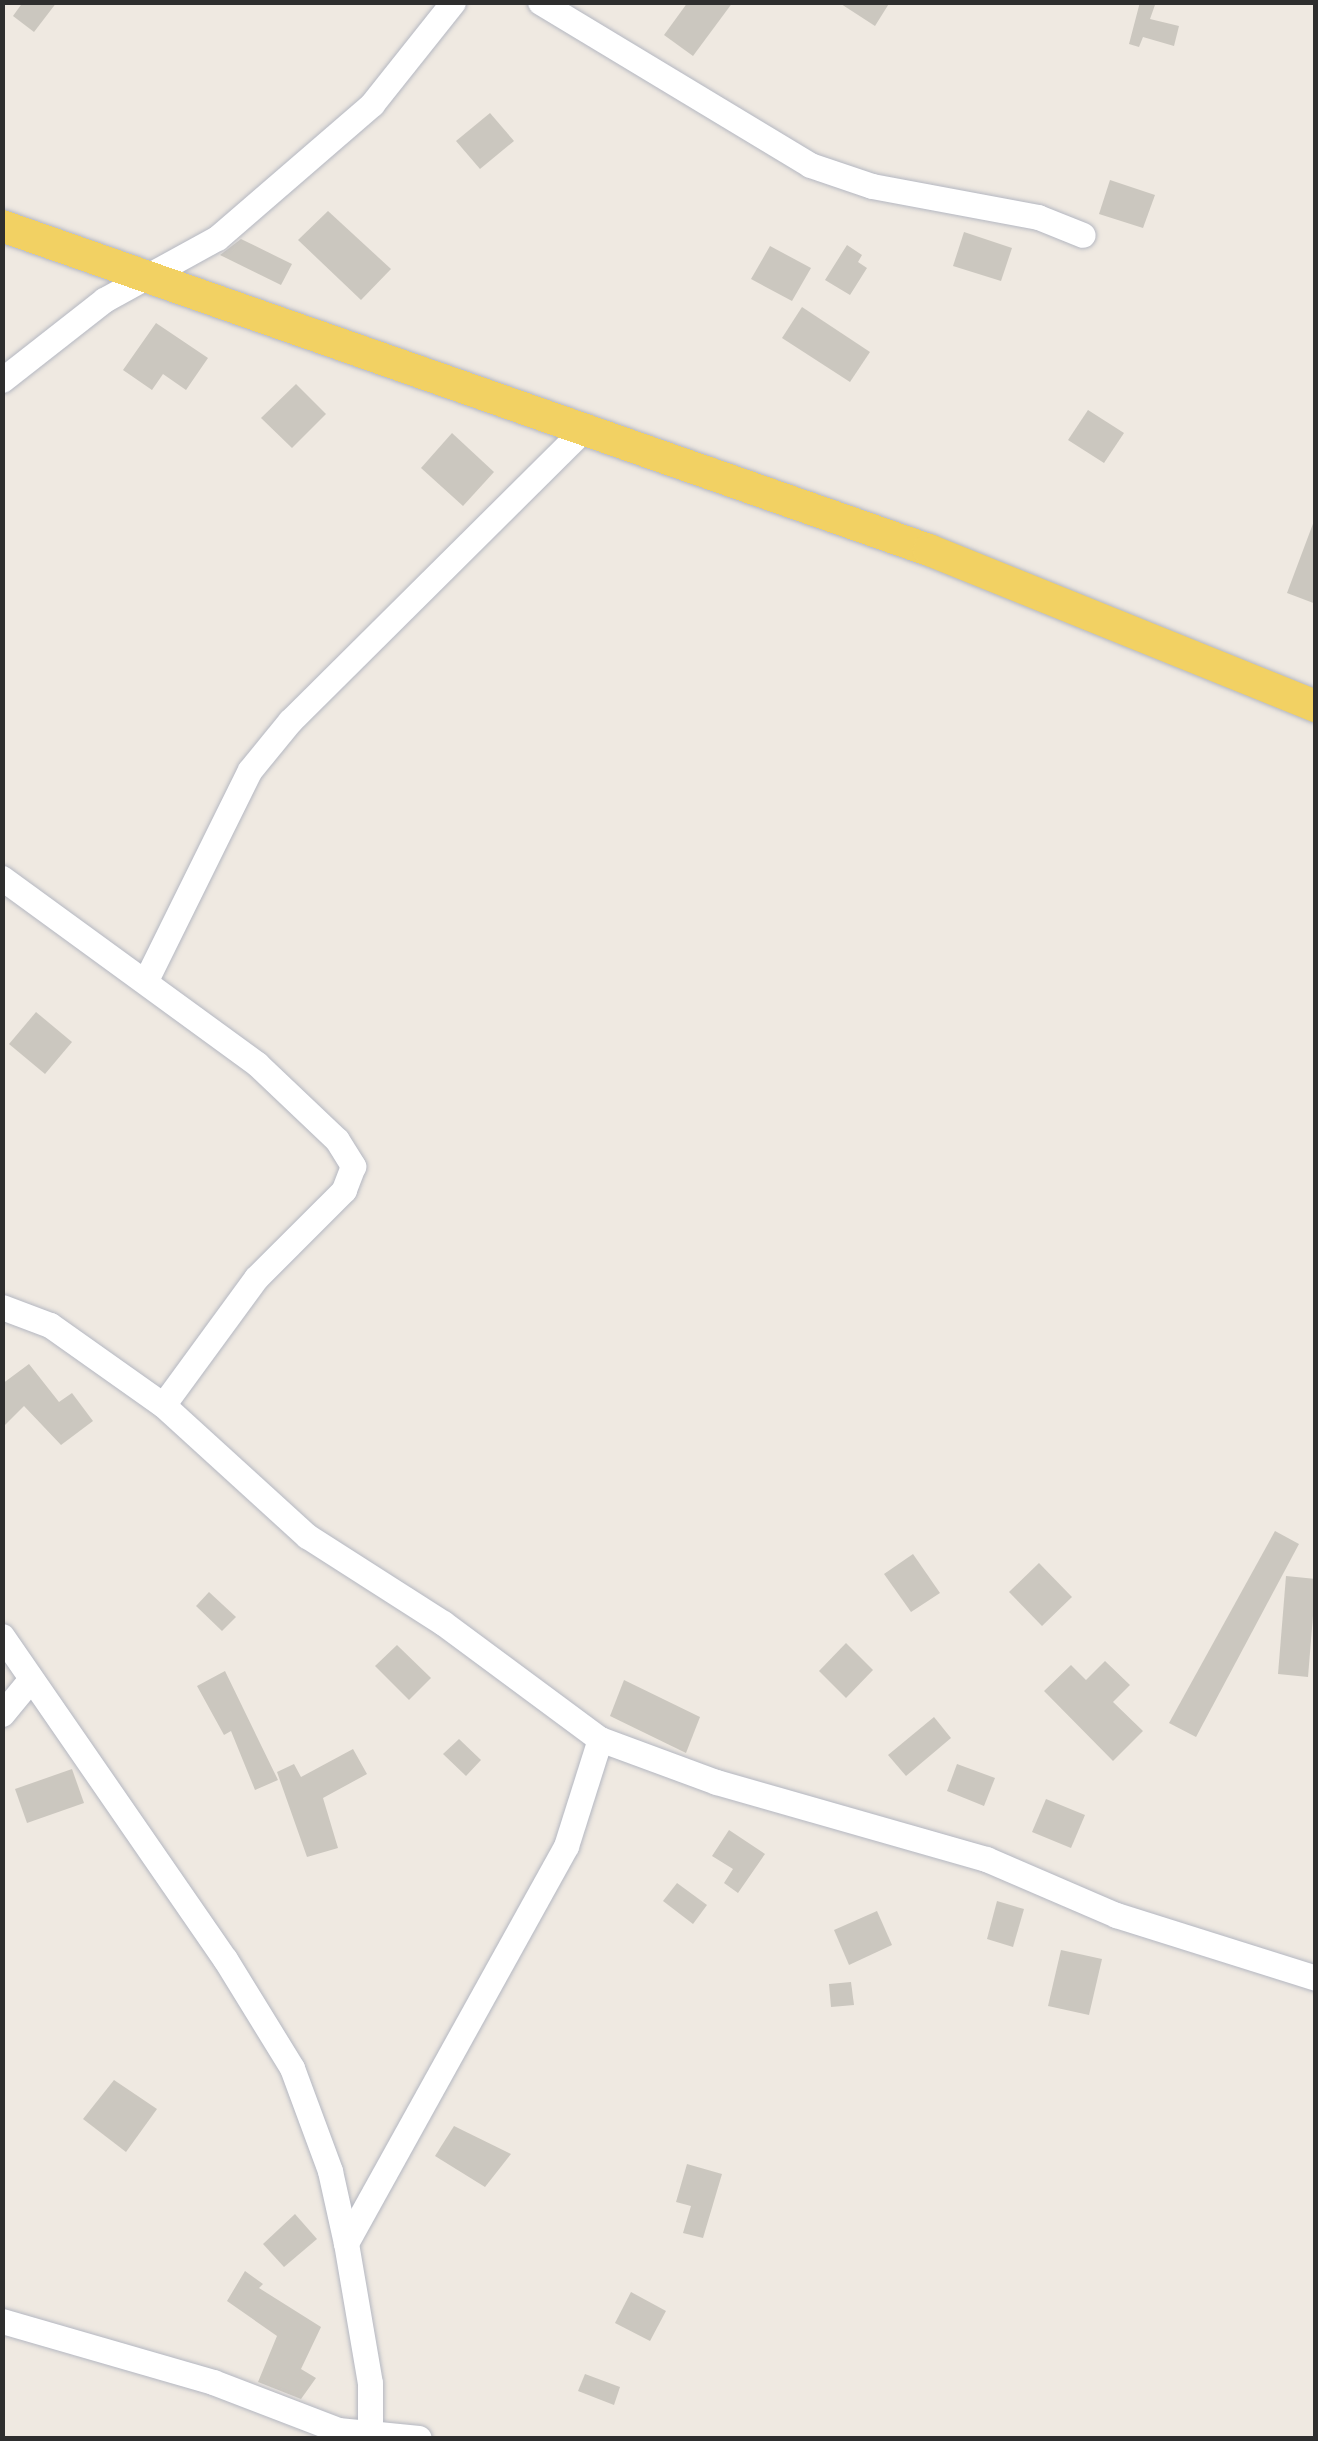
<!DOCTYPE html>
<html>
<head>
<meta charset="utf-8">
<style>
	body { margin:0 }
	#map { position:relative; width:1318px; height:2441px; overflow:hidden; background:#efe9e1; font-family:"Golos Text",sans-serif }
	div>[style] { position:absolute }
	.building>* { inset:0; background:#cbc7bf }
	.roads { filter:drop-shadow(0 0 2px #b4b7c1) drop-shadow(0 0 2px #b4b7c1) }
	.minor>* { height:25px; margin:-12.5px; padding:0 12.5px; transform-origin:12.5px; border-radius:12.5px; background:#fff }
	.major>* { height:32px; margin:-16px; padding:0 16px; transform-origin:16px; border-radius:16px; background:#f2d163 }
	span { translate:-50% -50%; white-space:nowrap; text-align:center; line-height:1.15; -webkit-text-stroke:8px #fff; paint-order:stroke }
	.frame { position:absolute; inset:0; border:5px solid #2e2e2e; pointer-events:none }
</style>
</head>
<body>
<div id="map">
	<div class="building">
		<div style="clip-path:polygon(23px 2px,57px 2px,34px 32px,13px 16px)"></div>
		<div style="clip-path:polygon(688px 2px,733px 2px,693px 56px,664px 35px)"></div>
		<div style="clip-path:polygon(838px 2px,890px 2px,875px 26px)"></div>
		<div style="clip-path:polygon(1140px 2px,1156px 2px,1150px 19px,1179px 26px,1174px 46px,1143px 37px,1139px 47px,1129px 44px)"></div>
		<div style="clip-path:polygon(490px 113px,514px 141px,480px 169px,456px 141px)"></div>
		<div style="clip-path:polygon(1110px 180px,1155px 195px,1143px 228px,1099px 214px)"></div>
		<div style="clip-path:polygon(328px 211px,391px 269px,361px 300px,298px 240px)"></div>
		<div style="clip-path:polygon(964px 232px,1012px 248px,1001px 281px,953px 266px)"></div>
		<div style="clip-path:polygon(241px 239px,292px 264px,281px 285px,220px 255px)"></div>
		<div style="clip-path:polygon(847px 245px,862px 255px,858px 262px,867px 268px,850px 295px,825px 280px)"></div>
		<div style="clip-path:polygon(770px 246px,811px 268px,792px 301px,751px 279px)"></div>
		<div style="clip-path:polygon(802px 307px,870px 352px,850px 382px,782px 338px)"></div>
		<div style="clip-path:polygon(156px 323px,208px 358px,186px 390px,163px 374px,152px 390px,123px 370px)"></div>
		<div style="clip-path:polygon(296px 384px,326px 414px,292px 448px,261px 418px)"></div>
		<div style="clip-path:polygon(1088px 410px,1124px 433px,1104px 463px,1068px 440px)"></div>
		<div style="clip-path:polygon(452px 433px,494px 472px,463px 506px,421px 468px)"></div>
		<div style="clip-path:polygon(1314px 521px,1316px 521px,1316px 604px,1287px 593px)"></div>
		<div style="clip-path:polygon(36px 1012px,72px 1042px,45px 1074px,9px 1044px)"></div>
		<div style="clip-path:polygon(29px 1364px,59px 1402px,72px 1393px,93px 1421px,61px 1445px,24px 1406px,2px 1428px,2px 1384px)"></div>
		<div style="clip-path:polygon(1275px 1531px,1299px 1544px,1196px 1737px,1169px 1723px)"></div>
		<div style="clip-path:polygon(913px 1554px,940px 1593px,911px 1612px,884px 1574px)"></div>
		<div style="clip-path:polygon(1039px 1563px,1072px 1597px,1042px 1626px,1009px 1592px)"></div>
		<div style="clip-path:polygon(1286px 1576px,1316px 1579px,1308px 1677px,1278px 1674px)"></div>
		<div style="clip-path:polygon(209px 1592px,236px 1617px,222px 1631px,196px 1606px)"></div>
		<div style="clip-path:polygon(846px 1643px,873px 1670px,846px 1698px,819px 1671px)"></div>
		<div style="clip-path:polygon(397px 1645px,431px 1678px,409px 1700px,375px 1666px)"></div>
		<div style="clip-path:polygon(1105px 1661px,1130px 1685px,1113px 1702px,1143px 1731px,1113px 1761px,1044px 1691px,1071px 1665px,1086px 1680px)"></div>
		<div style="clip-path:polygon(225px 1671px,278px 1780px,255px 1790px,231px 1731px,224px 1735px,197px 1686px)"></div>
		<div style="clip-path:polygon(624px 1680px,700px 1717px,686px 1753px,610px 1716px)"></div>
		<div style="clip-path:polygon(934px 1717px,951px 1738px,906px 1776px,888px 1755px)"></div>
		<div style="clip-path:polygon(459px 1739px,481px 1760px,466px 1776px,443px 1754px)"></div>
		<div style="clip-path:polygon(353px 1749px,367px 1774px,323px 1798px,338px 1848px,307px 1857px,277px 1772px,294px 1764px,301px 1777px)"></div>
		<div style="clip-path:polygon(957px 1764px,995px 1778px,984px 1806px,947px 1791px)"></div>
		<div style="clip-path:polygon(72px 1769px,84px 1803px,27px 1823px,15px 1789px)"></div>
		<div style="clip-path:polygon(1046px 1799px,1085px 1815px,1071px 1848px,1032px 1832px)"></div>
		<div style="clip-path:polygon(729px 1830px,765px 1854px,738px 1893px,724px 1883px,733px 1869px,712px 1856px)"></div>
		<div style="clip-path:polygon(677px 1883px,707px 1905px,693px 1924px,663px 1901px)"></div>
		<div style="clip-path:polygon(997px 1901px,1024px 1909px,1013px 1947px,987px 1939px)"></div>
		<div style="clip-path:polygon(877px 1911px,892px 1945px,849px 1965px,834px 1930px)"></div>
		<div style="clip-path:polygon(1061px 1950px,1102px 1959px,1089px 2015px,1048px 2006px)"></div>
		<div style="clip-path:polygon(851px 1982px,854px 2005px,831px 2007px,829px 1984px)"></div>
		<div style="clip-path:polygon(114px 2080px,157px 2109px,126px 2152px,83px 2119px)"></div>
		<div style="clip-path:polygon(454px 2126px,511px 2154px,485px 2187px,435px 2156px)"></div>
		<div style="clip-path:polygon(687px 2164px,722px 2174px,703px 2238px,683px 2233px,691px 2206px,676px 2202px)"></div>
		<div style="clip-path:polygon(295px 2214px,317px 2239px,284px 2267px,263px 2244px)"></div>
		<div style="clip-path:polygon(245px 2271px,263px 2284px,259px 2288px,321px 2327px,301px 2369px,316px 2378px,301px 2399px,258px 2382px,277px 2336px,227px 2301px)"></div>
		<div style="clip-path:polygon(631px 2292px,666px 2311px,650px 2341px,615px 2323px)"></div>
		<div style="clip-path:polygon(585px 2374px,620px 2387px,614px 2405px,578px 2391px)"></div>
	</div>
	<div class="roads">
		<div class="minor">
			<div style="left:540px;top:2px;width:315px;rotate:31.1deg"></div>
			<div style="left:810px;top:165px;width:65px;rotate:18.7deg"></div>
			<div style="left:872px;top:186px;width:169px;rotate:10.6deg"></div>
			<div style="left:1038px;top:217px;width:48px;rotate:21.8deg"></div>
			<div style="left:2px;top:380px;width:130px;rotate:-38.1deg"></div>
			<div style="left:104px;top:300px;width:129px;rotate:-28.8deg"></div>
			<div style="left:217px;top:238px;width:205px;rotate:-40.8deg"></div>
			<div style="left:372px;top:104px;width:130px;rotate:-51.5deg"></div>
			<div style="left:2px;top:878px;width:316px;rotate:36.1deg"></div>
			<div style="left:257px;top:1064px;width:110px;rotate:43.5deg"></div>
			<div style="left:337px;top:1140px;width:31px;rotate:58deg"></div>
			<div style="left:353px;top:1166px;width:26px;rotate:111deg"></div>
			<div style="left:344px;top:1190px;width:124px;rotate:135deg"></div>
			<div style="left:256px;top:1278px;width:157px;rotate:126.2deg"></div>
			<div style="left:146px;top:980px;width:234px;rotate:-63.7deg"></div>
			<div style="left:250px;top:770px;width:63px;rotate:-50.8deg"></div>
			<div style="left:290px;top:721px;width:414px;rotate:-44.8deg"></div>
			<div style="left:2px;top:1307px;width:51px;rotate:20.6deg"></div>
			<div style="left:50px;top:1325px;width:138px;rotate:35.3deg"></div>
			<div style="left:163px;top:1405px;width:195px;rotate:42.3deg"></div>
			<div style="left:307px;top:1536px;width:161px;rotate:32.6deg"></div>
			<div style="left:443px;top:1623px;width:195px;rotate:36.5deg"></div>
			<div style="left:600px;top:1739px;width:124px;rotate:20.3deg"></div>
			<div style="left:716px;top:1782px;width:281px;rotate:15.9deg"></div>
			<div style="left:986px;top:1859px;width:142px;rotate:23.3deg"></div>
			<div style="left:1116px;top:1915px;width:210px;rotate:17.5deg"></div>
			<div style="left:2px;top:1636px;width:393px;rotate:55.4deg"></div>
			<div style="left:225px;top:1959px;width:128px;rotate:58.4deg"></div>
			<div style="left:292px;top:2068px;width:110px;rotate:69.7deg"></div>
			<div style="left:330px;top:2171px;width:74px;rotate:77.5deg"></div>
			<div style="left:346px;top:2243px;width:142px;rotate:80.3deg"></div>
			<div style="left:370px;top:2383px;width:55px;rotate:90deg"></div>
			<div style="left:2px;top:1714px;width:44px;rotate:-50.5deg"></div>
			<div style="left:346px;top:2243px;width:454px;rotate:-61deg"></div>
			<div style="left:566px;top:1846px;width:112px;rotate:-72.4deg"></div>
			<div style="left:2px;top:2321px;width:220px;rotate:16.1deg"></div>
			<div style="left:213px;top:2382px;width:134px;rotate:21deg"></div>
			<div style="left:338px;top:2430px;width:81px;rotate:5.6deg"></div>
		</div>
		<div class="major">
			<div style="left:2px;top:226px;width:982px;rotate:19.27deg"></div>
			<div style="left:929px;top:550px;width:417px;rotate:22deg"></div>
		</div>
	</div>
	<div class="frame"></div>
</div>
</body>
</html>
